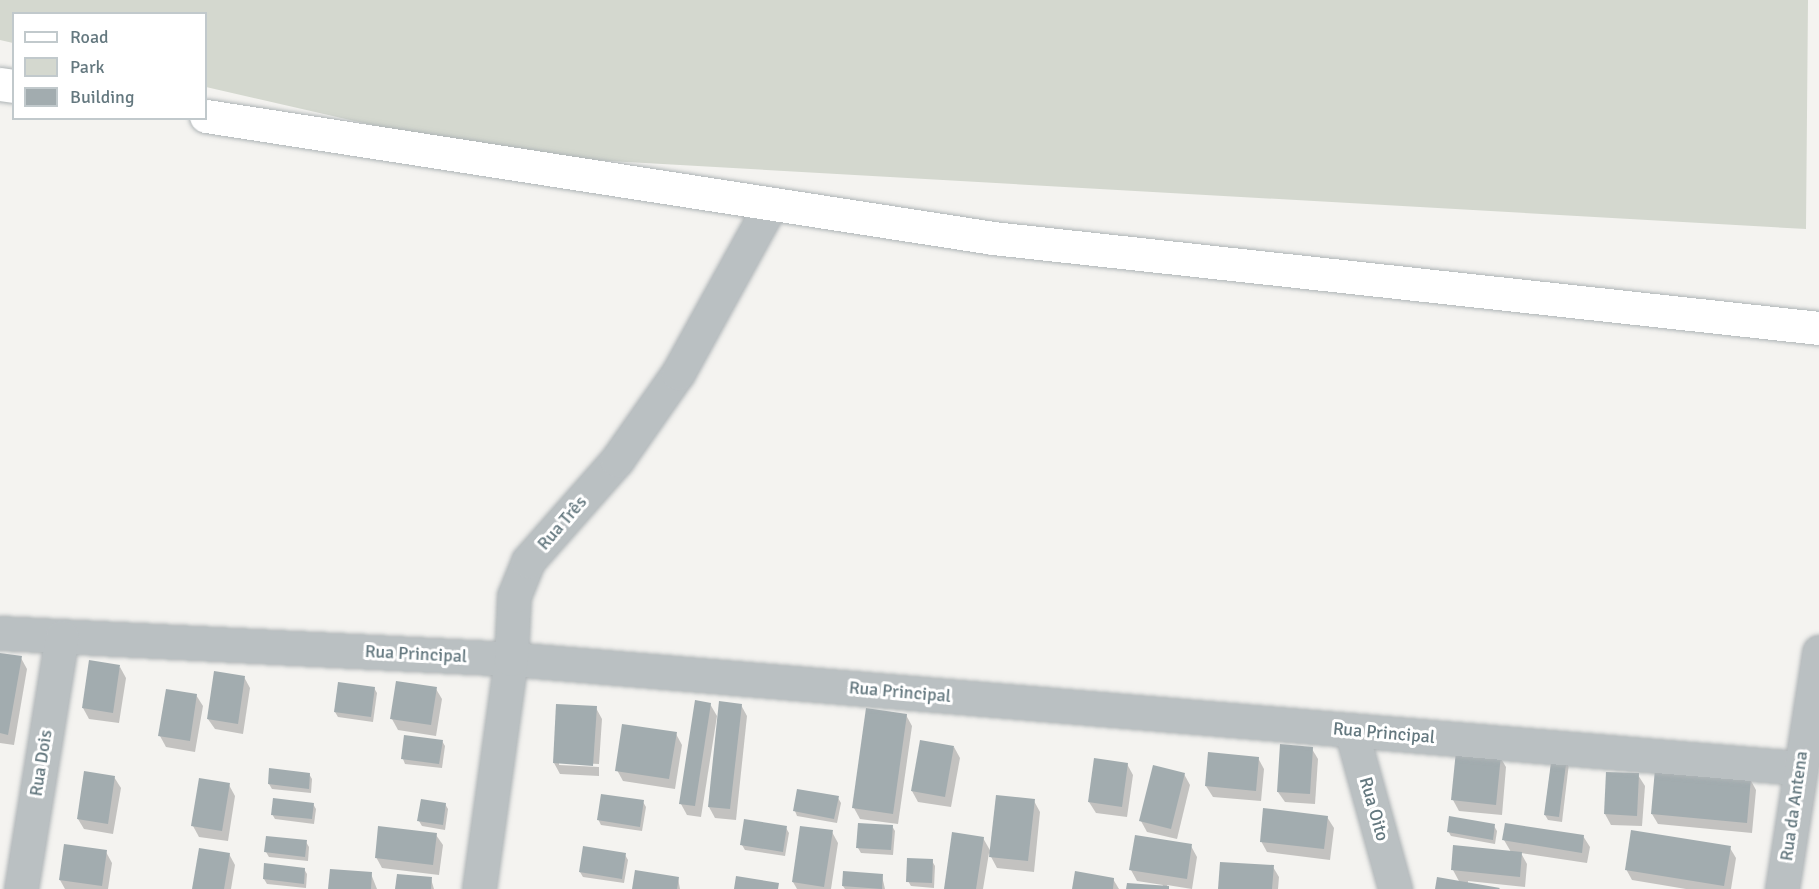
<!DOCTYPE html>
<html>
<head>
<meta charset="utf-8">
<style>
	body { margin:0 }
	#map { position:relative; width:1819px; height:889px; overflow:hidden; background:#f4f3f0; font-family:Signika,sans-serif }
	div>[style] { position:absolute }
	.green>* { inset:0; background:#d4d8cf }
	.shadow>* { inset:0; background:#0003 }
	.building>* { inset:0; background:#a2acaf }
	.roads { filter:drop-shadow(0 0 2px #aeb4b6) drop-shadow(0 0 2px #aeb4b6) }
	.minor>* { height:33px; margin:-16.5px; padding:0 16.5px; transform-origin:16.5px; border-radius:16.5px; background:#bac0c2 }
	.major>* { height:33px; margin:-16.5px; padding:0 16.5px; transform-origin:16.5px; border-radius:16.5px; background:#fff }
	span { translate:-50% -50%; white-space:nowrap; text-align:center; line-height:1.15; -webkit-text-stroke:6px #fff; paint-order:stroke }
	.street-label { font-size:18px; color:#64787f }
	.legend { position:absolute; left:12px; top:12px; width:195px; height:108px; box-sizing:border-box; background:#fff; border:2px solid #c1c9cc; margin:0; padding:8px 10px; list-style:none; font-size:18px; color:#64787f }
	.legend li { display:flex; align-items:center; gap:12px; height:30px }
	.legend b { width:30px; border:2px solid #c1c9cc }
</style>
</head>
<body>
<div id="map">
	<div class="green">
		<div style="clip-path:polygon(0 0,1808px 0,1806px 229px,503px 155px,206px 87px,206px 14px,14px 14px,13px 43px,0 40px)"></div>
	</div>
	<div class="shadow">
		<div style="clip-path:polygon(0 654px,21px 658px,27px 669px,14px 745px,0 743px)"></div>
		<div style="clip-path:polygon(120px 667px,126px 678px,119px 723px,89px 719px,83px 708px)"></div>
		<div style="clip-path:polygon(244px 677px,250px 688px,243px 734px,215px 729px,208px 719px)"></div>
		<div style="clip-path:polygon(374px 688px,377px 693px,373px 722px,338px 717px,335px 712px)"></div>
		<div style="clip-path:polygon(436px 689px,442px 699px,436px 736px,398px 730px,392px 719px)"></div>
		<div style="clip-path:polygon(196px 695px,203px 706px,195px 752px,166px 747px,160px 736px)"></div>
		<div style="clip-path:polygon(710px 704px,717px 716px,701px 817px,687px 815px,681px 804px)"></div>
		<div style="clip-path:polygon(741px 705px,747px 716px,736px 820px,715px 818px,709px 807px)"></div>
		<div style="clip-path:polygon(596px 708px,602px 719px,599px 764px,559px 762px,559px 765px,599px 767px,599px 776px,560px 774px,554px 763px)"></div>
		<div style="clip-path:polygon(906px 715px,912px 726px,898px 824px,860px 819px,854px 808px)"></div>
		<div style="clip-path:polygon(676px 734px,682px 745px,675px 789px,623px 781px,617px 770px)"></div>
		<div style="clip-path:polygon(442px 741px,445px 746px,442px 768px,405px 764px,403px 759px)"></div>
		<div style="clip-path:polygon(954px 747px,960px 758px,951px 807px,918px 802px,912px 791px)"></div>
		<div style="clip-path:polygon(1312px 749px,1318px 759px,1315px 804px,1285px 802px,1278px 792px)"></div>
		<div style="clip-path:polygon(1553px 756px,1569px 763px,1562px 822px,1548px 820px,1545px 815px)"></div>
		<div style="clip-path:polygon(1500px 757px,1506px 767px,1502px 815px,1459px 811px,1453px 800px)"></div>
		<div style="clip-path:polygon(1258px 758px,1264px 769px,1261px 801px,1213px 797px,1206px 786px)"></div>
		<div style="clip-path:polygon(1127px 764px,1133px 775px,1127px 817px,1096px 813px,1089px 802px)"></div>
		<div style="clip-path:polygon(309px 774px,312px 779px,311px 793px,272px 789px,269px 784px)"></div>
		<div style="clip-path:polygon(1184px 774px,1190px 785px,1177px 839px,1147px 832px,1141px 821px)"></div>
		<div style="clip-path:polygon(1638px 775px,1645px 786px,1642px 826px,1611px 825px,1605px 814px)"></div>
		<div style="clip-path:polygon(114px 777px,121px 788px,113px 834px,84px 829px,78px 819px)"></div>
		<div style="clip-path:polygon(1750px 779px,1756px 790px,1752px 833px,1658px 824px,1652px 814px)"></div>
		<div style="clip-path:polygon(229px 785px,235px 796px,228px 841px,199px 837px,193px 826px)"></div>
		<div style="clip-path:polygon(838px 798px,841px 803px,837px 823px,797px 816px,795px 811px)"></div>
		<div style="clip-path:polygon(1034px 801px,1040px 812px,1034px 872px,997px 868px,989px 853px,983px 889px,945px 889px,983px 838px,991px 852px)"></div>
		<div style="clip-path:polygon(643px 802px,646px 807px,642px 831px,601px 825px,598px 819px)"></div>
		<div style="clip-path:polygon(313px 804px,316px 809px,314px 824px,275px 819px,272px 814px)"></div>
		<div style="clip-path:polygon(445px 804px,448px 809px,445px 830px,422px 826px,419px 821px)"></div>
		<div style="clip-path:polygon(1327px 817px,1334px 828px,1330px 860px,1267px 852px,1261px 841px)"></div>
		<div style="clip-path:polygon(892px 826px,895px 831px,893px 855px,861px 853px,858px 848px)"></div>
		<div style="clip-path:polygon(1494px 826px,1497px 831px,1495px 844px,1451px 836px,1448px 831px)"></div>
		<div style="clip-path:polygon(786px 828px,789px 833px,785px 856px,745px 850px,742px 845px)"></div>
		<div style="clip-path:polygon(832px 832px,838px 843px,831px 889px,797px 889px,793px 882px)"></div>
		<div style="clip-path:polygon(436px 835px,443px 845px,439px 875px,382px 868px,376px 857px)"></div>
		<div style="clip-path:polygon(1583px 836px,1590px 847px,1587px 863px,1521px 853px,1527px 864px,1525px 887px,1468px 881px,1468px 884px,1498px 889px,1436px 889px,1460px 883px,1453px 870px,1511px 852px,1504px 840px)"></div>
		<div style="clip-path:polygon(306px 842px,309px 847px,308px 861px,269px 857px,266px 852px)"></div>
		<div style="clip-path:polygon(65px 846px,106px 852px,112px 863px,108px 889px,65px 889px,60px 880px)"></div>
		<div style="clip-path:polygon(1191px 846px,1197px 857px,1192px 889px,1167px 885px,1169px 889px,1128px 889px,1162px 887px,1163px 885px,1137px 881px,1131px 870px)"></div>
		<div style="clip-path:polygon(1730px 848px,1736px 858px,1731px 889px,1686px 889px,1632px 880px,1626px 869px)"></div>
		<div style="clip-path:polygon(229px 854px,235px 865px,231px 889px,194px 889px)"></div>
		<div style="clip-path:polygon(625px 855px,628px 860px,624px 883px,583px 877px,580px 872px)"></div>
		<div style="clip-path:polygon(932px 861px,935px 866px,934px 888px,911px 886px,908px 881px)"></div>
		<div style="clip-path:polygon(1273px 867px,1279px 877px,1278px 889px,1220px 889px)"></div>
		<div style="clip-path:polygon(304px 869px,307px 874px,306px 888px,267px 884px,264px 879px)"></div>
		<div style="clip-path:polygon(371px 874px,377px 889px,330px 889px)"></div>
		<div style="clip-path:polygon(882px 876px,885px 889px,845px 889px,843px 886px)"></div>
		<div style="clip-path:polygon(678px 878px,680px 889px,634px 889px)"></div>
		<div style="clip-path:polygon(431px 879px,434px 889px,397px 889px)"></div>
		<div style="clip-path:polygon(1113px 879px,1119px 889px,1073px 889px)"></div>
	</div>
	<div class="building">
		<div style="clip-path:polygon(0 653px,22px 656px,8px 735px,0 733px)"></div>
		<div style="clip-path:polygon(89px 660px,120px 665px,113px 713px,82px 708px)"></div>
		<div style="clip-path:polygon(214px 671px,245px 676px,238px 724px,207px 719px)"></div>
		<div style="clip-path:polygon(396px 681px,437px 687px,431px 725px,390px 719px)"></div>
		<div style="clip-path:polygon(338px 682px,375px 687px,371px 717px,334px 712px)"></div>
		<div style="clip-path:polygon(166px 689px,197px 694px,190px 741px,158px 736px)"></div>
		<div style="clip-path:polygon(695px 700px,711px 703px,695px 806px,679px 804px)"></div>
		<div style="clip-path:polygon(719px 701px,742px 704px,730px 809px,708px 807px)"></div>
		<div style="clip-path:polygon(556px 704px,597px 706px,593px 766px,553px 763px)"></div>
		<div style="clip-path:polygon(866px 708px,907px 714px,893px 814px,852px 808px)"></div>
		<div style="clip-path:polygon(622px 724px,677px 732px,669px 779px,615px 771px)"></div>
		<div style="clip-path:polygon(404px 735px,443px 740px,439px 764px,401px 759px)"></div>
		<div style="clip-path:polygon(920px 740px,954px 746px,945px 797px,911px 791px)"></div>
		<div style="clip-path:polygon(1280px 744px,1313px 747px,1310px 794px,1277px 792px)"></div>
		<div style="clip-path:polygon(1456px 751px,1501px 755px,1496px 805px,1451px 800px)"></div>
		<div style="clip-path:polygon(1208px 752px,1259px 757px,1256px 791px,1205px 786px)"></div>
		<div style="clip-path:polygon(1552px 755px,1567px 757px,1559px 817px,1544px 815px)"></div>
		<div style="clip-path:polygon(1094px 758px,1128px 763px,1122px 807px,1088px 802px)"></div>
		<div style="clip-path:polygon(1153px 765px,1185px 773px,1171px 829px,1139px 821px)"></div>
		<div style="clip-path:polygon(269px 768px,310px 773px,309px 789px,268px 784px)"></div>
		<div style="clip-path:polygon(1655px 769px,1751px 778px,1747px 823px,1651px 814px)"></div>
		<div style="clip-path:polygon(84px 771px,115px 776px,108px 824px,77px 819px)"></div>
		<div style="clip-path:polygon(1606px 772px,1639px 773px,1637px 816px,1604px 814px)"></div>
		<div style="clip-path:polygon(199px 778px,230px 783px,222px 831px,191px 826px)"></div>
		<div style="clip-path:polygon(797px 789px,839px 796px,834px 819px,793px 811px)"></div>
		<div style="clip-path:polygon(601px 794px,644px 800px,640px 827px,597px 820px)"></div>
		<div style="clip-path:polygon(996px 795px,1035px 799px,1028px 861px,989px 857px)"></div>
		<div style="clip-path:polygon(273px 798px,314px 803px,312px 819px,271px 815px)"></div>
		<div style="clip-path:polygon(421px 799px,446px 803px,443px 825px,417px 821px)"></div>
		<div style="clip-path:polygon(1263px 808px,1328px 816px,1324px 849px,1260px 842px)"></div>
		<div style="clip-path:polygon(1449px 816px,1495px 824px,1493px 840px,1447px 832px)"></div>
		<div style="clip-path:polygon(744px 819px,787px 826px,783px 852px,740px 845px)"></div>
		<div style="clip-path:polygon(858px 823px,893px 825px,891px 850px,856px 848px)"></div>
		<div style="clip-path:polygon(1505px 823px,1584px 835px,1582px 853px,1502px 840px)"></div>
		<div style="clip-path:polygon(378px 826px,437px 833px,433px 865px,375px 858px)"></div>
		<div style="clip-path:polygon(800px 826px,833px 830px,824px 887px,792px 882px)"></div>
		<div style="clip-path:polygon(1631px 830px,1731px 846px,1724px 886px,1625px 870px)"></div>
		<div style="clip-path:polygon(952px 832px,984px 837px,976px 889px,944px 889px)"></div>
		<div style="clip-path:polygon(1135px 835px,1192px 844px,1187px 879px,1129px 870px)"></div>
		<div style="clip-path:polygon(266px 836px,307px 840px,305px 857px,264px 852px)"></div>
		<div style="clip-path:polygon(64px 844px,107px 850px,102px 886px,59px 880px)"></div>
		<div style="clip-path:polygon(1453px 845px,1522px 852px,1520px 877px,1451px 870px)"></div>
		<div style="clip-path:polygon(583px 846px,626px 853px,622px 879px,579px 872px)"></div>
		<div style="clip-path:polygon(199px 848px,230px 853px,224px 889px,192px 889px)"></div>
		<div style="clip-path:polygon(907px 858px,933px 859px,932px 883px,906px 882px)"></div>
		<div style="clip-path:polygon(1220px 862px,1274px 865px,1272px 889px,1218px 889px)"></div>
		<div style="clip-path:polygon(264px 863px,305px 868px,304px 884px,263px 879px)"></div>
		<div style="clip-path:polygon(330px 869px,372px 872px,371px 889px,328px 889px)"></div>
		<div style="clip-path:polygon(635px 870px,679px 877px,677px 889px,632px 889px)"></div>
		<div style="clip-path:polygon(843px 871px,883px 874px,882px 889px,842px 886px)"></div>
		<div style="clip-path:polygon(1075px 871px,1114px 878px,1113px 889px,1072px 889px)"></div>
		<div style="clip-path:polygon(397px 874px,432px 877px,431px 889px,395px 889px)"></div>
		<div style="clip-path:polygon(736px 876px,779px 883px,778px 889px,734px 889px)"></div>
		<div style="clip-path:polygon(1437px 877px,1500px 888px,1499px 889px,1435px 889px)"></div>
		<div style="clip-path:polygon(1127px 883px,1169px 886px,1169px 889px,1126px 889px)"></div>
	</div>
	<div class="roads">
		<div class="minor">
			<div style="left:0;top:633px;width:512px;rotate:2.91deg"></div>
			<div style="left:511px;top:659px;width:1293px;rotate:4.84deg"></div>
			<div style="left:1351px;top:730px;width:165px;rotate:74.5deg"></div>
			<div style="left:21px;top:889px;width:255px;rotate:-80.8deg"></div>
			<div style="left:479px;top:889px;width:232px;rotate:-82.1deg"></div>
			<div style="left:511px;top:659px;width:63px;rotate:-87.3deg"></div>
			<div style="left:514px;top:596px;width:38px;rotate:-68deg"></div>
			<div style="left:528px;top:561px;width:135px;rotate:-48.6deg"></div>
			<div style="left:617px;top:460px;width:106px;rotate:-55deg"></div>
			<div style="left:678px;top:373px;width:193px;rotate:-61.2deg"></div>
			<div style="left:1782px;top:889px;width:240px;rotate:-81.1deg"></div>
		</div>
		<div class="major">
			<div style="left:0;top:84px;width:14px;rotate:8deg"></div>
			<div style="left:206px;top:116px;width:796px;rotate:8.81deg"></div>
			<div style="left:993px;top:238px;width:831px;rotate:6.22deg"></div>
		</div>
	</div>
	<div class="street-label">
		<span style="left:562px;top:523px;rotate:-49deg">Rua Três</span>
		<span style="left:416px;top:654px;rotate:3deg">Rua Principal</span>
		<span style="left:900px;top:692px;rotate:5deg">Rua Principal</span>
		<span style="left:1384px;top:733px;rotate:5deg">Rua Principal</span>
		<span style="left:41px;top:763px;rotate:-81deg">Rua Dois</span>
		<span style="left:1794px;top:806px;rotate:-82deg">Rua da Antena</span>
		<span style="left:1374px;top:809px;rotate:74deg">Rua Oito</span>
	</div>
	<ul class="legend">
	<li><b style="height:8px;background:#fff"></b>Road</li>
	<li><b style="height:16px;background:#d4d8cf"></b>Park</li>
	<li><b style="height:16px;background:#a2acaf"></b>Building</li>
	</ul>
</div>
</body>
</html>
